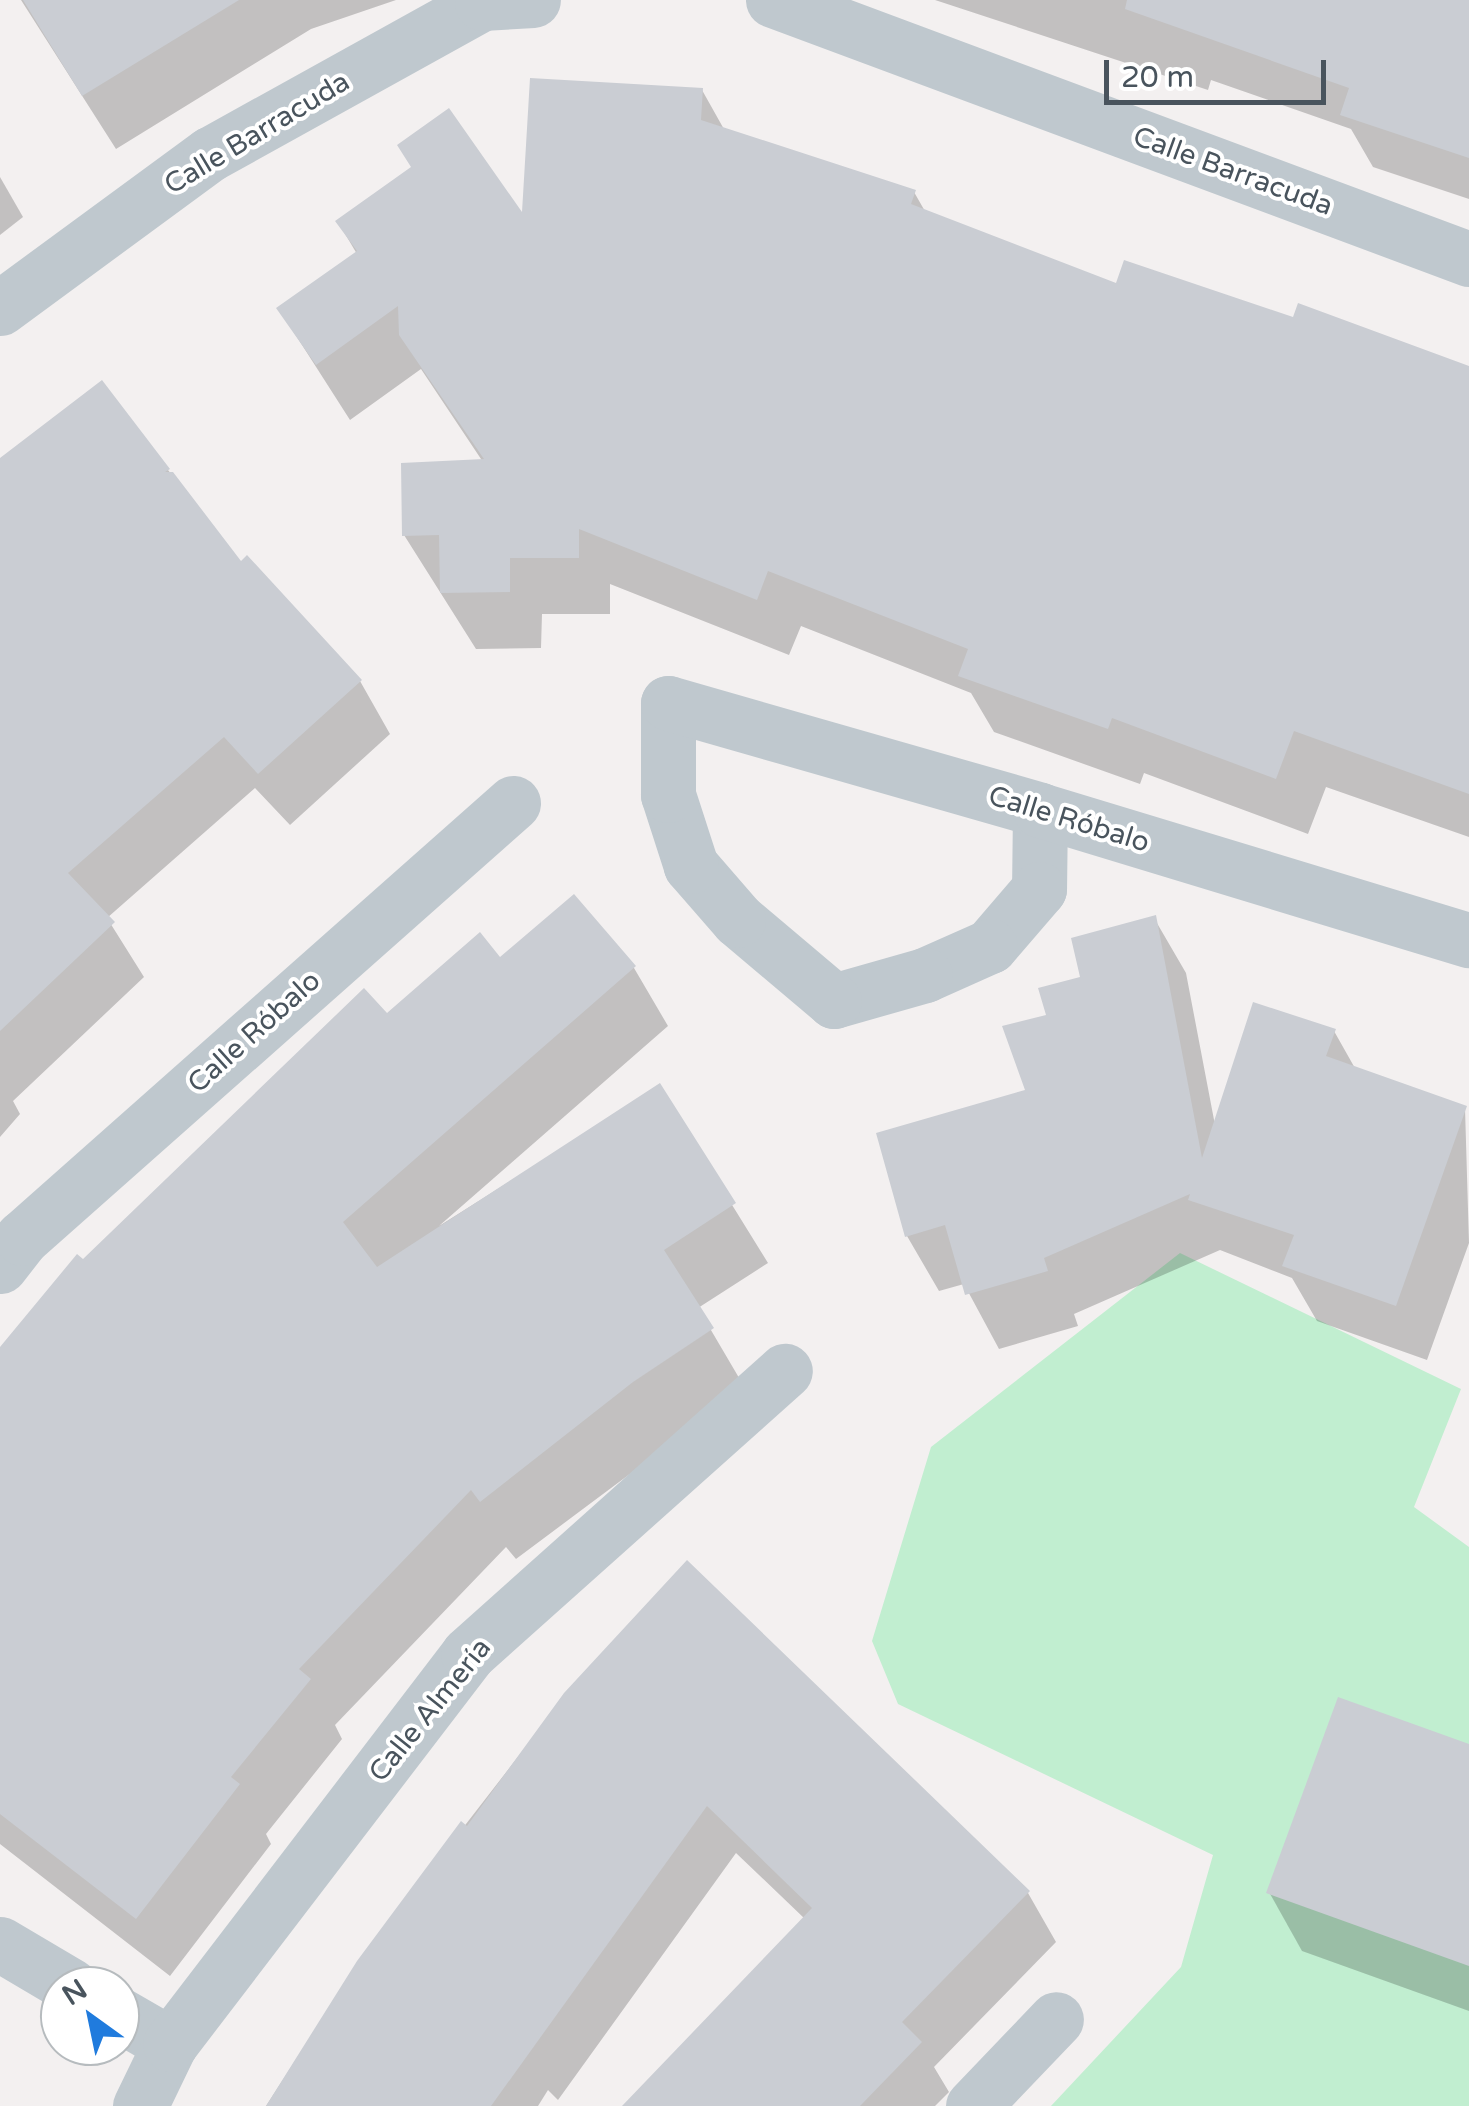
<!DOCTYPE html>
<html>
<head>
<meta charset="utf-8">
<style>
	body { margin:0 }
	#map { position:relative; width:1469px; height:2106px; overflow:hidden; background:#f3f0f0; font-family:"Varela Round",sans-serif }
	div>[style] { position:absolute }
	.green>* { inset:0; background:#c1eed0 }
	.shadow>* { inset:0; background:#0003 }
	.building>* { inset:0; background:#cacdd3 }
	.minor>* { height:55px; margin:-27.5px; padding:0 27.5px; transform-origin:27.5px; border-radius:27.5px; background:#bfc8ce }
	span { translate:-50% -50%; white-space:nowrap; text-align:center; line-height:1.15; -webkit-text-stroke:8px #fff; paint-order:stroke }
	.street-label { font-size:28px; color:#49545d }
	.north { position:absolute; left:40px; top:1966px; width:100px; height:100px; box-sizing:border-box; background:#fff; border:2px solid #b6bbbe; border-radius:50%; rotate:327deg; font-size:28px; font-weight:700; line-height:40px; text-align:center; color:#49545d }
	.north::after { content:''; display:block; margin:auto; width:35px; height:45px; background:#207bdd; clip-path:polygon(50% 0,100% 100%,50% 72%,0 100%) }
	.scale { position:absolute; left:1104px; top:60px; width:222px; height:45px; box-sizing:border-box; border:5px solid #49545d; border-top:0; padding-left:12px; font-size:30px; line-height:35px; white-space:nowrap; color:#49545d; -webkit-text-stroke:8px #fff; paint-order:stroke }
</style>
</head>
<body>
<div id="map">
	<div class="green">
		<div style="clip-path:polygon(1180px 1253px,1461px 1389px,1414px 1507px,1469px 1547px,1469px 2106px,1051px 2106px,1181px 1967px,1213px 1855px,898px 1704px,872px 1641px,931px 1447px)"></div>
	</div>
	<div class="shadow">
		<div style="clip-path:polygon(21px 0,396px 0,311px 29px,116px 149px)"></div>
		<div style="clip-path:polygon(935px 0,1469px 0,1469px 199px,1373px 167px,1351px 129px,1211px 80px,1208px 90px)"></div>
		<div style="clip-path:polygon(702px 90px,725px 131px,914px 192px,926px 213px,1118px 286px,1294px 320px,1469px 369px,1469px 837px,1326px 787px,1308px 834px,1144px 773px,1140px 784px,994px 732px,971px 693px,801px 626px,789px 655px,610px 584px,610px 614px,542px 614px,541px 648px,476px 649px,404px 535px,483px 462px,421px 369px,350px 420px,279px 309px,357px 254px,338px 222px,524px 219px)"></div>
		<div style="clip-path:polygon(0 177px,23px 217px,0 235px)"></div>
		<div style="clip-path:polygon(0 461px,168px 470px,241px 565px,360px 681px,390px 734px,290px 825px,255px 788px,107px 918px,144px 977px,13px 1101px,20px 1114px,0 1137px)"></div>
		<div style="clip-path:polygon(1154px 918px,1186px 973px,1215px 1125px,1334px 1031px,1356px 1070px,1465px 1108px,1469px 1243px,1427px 1360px,1317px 1321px,1292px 1278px,1220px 1250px,1074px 1314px,1078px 1326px,999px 1349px,964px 1284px,939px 1291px,907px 1236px,1028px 1092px,1050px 1017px)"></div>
		<div style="clip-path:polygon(500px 960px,634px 968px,668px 1026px,439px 1226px,659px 1087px,768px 1263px,698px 1308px,745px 1388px,516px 1559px,506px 1547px,335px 1725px,342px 1739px,266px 1834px,271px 1844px,170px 1976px,0 1844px,0 1351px,83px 1262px,387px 1016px)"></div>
		<div style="clip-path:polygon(566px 1695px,1028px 1893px,1056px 1942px,934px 2067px,949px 2092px,935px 2106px,625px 2106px,805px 1919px,736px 1853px,558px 2100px,548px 2090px,538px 2106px,266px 2106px,359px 1962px)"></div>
		<div style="clip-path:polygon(1469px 1747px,1469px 2011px,1302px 1951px,1269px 1892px)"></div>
	</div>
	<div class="building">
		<div style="clip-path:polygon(23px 0,239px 0,82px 96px)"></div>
		<div style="clip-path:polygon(1127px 0,1469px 0,1469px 158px,1340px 115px,1349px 88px,1125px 9px)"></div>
		<div style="clip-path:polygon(530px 78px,703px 88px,701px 120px,916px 190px,911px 204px,1116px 283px,1124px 260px,1293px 317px,1298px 303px,1469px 366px,1469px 794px,1294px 731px,1276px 779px,1112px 718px,1108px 729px,958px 676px,968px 649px,768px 571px,757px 600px,579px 529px,579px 558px,510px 558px,510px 592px,440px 593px,439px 535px,402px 536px,401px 463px,484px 459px,399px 335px,398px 306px,316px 365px,276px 308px,357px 251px,335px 221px,411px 167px,397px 145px,449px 108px,522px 212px)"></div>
		<div style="clip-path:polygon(102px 380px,170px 469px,165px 472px,173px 472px,241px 561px,247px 555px,362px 680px,258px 774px,224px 737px,68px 873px,115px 922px,0 1031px,0 458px)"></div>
		<div style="clip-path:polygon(574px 894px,636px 966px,343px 1222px,377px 1267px,660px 1083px,736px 1203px,664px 1250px,714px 1328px,633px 1382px,480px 1502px,471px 1490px,299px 1669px,311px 1679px,231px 1777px,240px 1784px,136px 1919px,0 1814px,0 1347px,77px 1254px,83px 1259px,364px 988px,387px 1013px,480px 932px,500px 957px)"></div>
		<div style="clip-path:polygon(1156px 915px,1202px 1158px,1253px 1002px,1336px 1029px,1326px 1056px,1467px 1106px,1396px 1306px,1282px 1266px,1294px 1235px,1188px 1200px,1190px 1194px,1044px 1258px,1048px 1271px,965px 1295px,945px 1225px,905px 1237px,876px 1133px,1025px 1090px,1002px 1026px,1046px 1015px,1038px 988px,1080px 977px,1071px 938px)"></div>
		<div style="clip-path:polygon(687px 1560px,1030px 1891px,902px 2022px,922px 2042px,860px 2106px,622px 2106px,812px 1908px,707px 1806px,491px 2106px,266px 2106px,357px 1961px,461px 1821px,467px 1826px,564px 1693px)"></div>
		<div style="clip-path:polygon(1338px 1697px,1469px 1744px,1469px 1966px,1266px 1893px)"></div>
	</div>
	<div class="minor">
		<div style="left:773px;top:0;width:743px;rotate:20.41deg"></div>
		<div style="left:0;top:308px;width:260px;rotate:-36.3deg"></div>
		<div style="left:210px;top:154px;width:311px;rotate:-29deg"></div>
		<div style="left:482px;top:3px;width:51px;rotate:-3.4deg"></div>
		<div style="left:1040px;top:810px;width:79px;rotate:90.7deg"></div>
		<div style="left:1039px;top:889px;width:75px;rotate:130.7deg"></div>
		<div style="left:990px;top:946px;width:71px;rotate:156deg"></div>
		<div style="left:925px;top:975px;width:95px;rotate:164.1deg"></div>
		<div style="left:834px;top:1001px;width:126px;rotate:-139.8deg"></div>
		<div style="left:738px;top:920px;width:72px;rotate:-131deg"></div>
		<div style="left:691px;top:866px;width:75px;rotate:-107.9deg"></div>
		<div style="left:668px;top:795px;width:92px;rotate:-90deg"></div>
		<div style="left:668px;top:703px;width:387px;rotate:16deg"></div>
		<div style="left:1040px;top:810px;width:448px;rotate:16.9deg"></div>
		<div style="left:0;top:1266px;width:36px;rotate:-52deg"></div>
		<div style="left:22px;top:1238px;width:656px;rotate:-41.54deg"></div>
		<div style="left:0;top:1944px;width:82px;rotate:30.6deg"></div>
		<div style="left:120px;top:2015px;width:58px;rotate:30.1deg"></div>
		<div style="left:140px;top:2106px;width:69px;rotate:-64.2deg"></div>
		<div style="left:170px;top:2044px;width:491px;rotate:-52.6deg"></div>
		<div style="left:468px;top:1654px;width:425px;rotate:-41.8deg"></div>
		<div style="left:973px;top:2106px;width:120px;rotate:-46.3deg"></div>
	</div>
	<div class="street-label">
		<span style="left:257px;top:133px;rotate:-31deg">Calle Barracuda</span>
		<span style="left:1233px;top:171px;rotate:20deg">Calle Barracuda</span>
		<span style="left:1069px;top:819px;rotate:17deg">Calle Róbalo</span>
		<span style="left:254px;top:1032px;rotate:-42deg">Calle Róbalo</span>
		<span style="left:430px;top:1710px;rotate:-51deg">Calle Almería</span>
	</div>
	<div class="north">N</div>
	<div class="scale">20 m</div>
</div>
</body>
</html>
